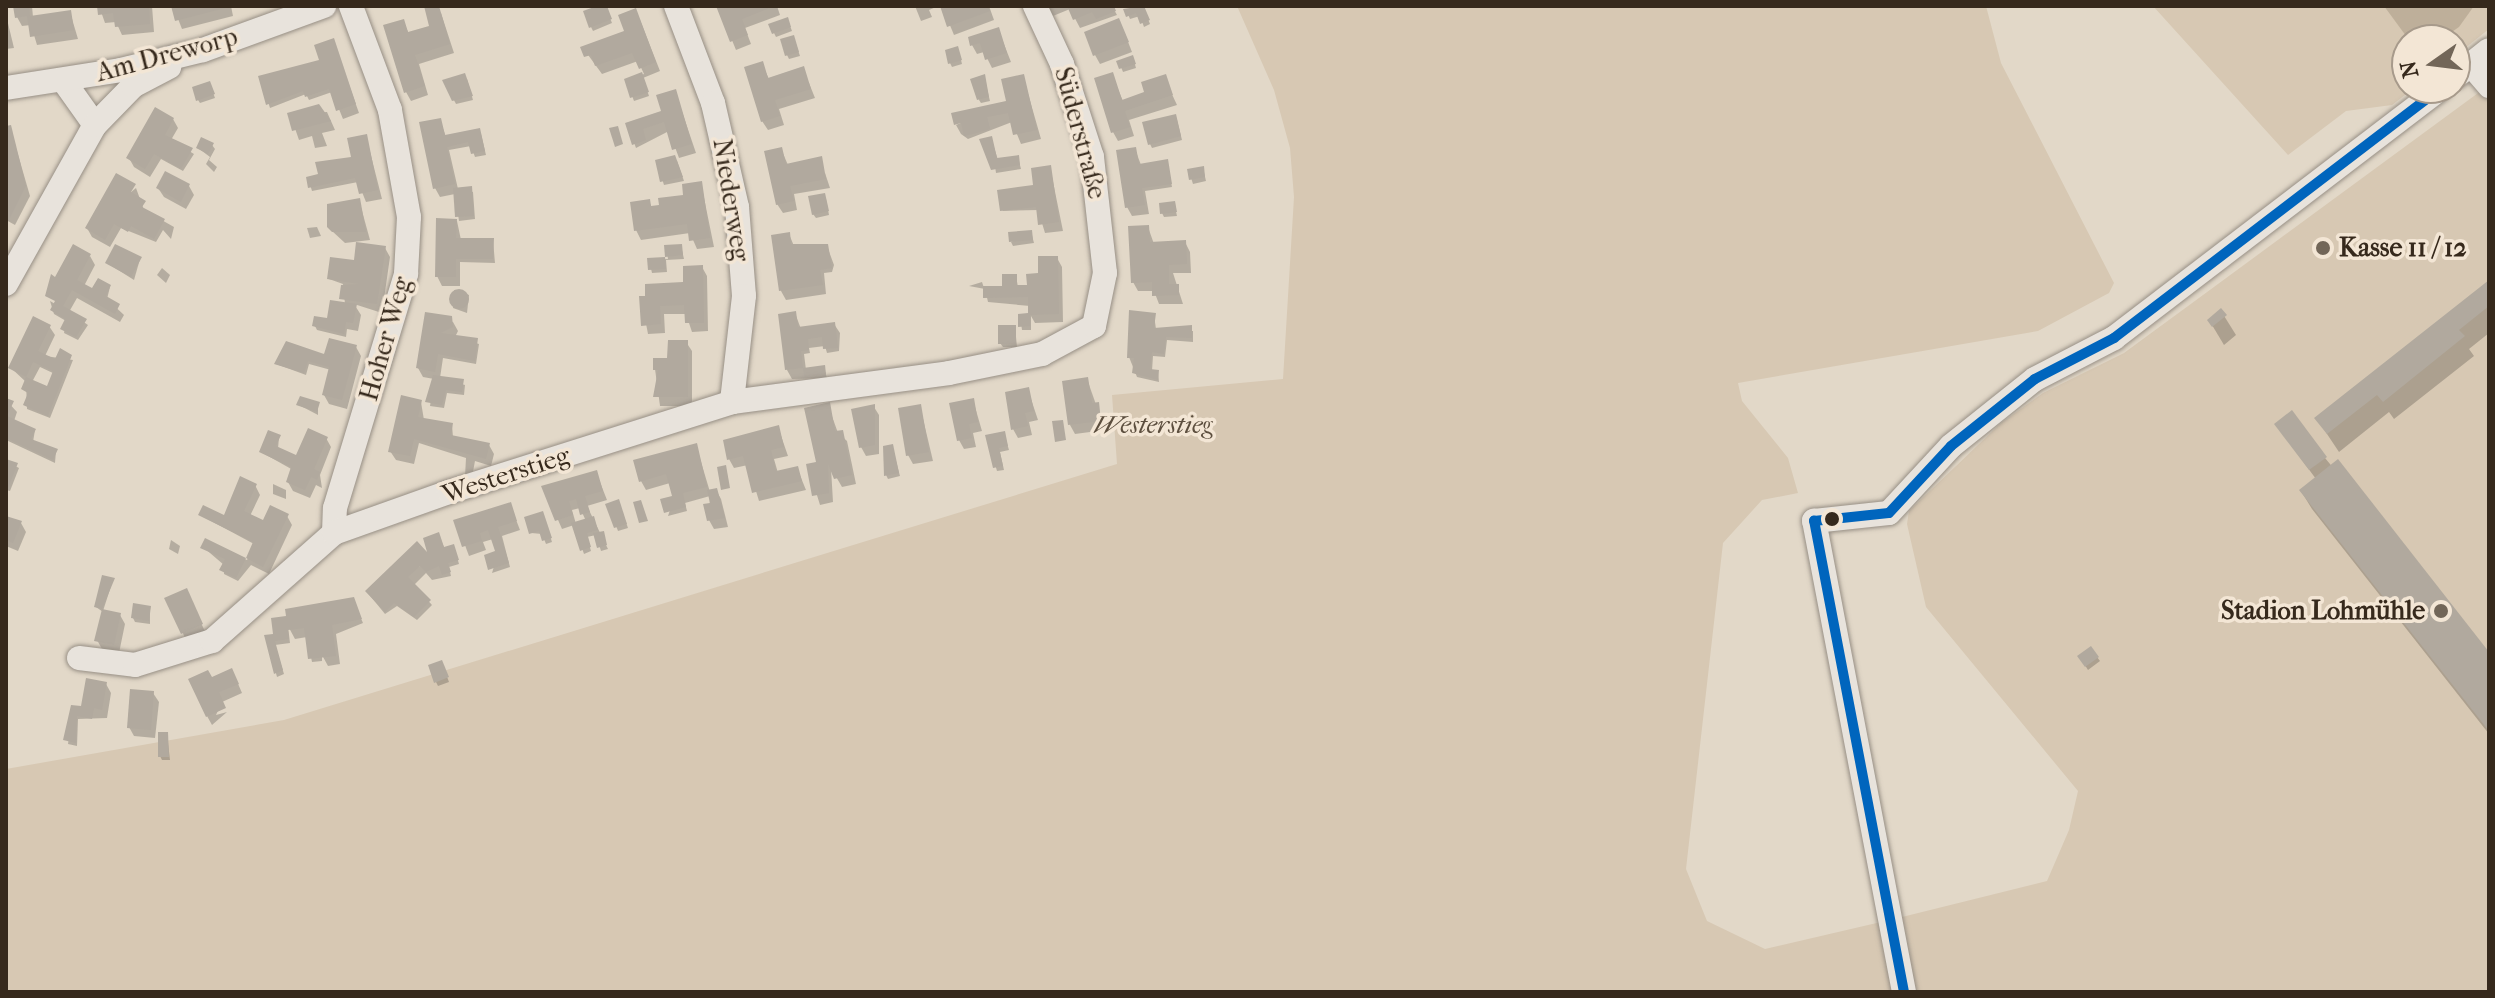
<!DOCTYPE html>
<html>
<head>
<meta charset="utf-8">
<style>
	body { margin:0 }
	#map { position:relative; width:2495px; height:998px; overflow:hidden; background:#e2d8c8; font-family:"IM FELL French Canon",serif }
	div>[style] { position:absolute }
	.green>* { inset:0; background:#d7c8b3 }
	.water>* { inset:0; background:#beaf9a }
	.shadow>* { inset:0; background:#0003 }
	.building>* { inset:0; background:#b1a99e }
	.round { border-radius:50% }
	.roads { filter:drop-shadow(0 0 2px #978f85) drop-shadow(0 0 2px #978f85) }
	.minor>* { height:24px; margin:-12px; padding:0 12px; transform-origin:12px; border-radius:12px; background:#e8e3dc }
	.bus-1>* { height:10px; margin:-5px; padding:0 5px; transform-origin:5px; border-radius:5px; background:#0065bd }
	.dots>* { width:22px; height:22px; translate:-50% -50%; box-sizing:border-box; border:4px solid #f3e6d5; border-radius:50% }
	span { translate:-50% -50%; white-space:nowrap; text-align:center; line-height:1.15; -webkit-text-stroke:7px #f3e6d5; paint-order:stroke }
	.street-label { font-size:26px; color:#36291c }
	.poi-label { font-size:26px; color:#36291c; font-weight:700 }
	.left { translate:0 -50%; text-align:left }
	.right { translate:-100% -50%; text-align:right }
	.park-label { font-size:26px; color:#5c4e3e; font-style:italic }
	.frame { position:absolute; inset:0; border:8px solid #36291c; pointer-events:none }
	.north { position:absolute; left:2391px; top:24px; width:80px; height:80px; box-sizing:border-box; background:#f3e6d5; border:2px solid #a79a8b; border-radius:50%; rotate:256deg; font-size:22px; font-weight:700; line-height:32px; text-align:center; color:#36291c }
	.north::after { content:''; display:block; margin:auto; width:28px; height:36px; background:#726658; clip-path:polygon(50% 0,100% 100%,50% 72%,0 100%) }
</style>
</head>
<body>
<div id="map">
	<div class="green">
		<div style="clip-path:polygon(1237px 6px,1986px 6px,2001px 63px,2114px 283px,2109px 293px,2038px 331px,1738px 383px,1742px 401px,1788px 458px,1798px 493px,1762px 500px,1723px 543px,1686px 869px,1707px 921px,1765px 949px,1881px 922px,1894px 992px,6px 992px,6px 769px,284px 720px,1117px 464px,1112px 395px,1283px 379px,1294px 197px,1290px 148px,1274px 90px)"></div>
		<div style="clip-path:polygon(2153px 6px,2489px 6px,2489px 29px,2455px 56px,2455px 40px,2407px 40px,2407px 88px,2414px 88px,2392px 105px,2346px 111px,2288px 155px)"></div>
		<div style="clip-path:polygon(2489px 85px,2489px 992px,1912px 992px,1898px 918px,2047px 881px,2069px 830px,2078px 791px,1926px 607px,1907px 524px,1909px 511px,2001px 423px,2043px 393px,2124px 353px)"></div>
	</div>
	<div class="water">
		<div style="clip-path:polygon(2384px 6px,2474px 6px,2459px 27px,2440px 40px,2409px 40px)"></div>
	</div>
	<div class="shadow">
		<div style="clip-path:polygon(15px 6px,32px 6px,33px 17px,70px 12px,78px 39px,37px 45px,31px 25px,22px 26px,17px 17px)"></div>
		<div style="clip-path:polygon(99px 6px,152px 6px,154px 32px,122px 35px,116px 22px,105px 23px)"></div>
		<div style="clip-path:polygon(173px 6px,231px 6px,233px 16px,182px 29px)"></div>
		<div style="clip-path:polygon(430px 6px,441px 13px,454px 53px,419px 64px,428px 95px,411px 101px,406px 92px,403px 21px,409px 34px,433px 35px)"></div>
		<div style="clip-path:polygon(605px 6px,612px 23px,593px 31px,591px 27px)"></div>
		<div style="clip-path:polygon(718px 6px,777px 6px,780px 15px,745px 28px,751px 44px,736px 50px)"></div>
		<div style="clip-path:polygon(915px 6px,936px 6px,936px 7px,929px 10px,932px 17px,921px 21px)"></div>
		<div style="clip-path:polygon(942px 6px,989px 6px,994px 20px,954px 35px)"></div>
		<div style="clip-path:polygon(1048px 6px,1112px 6px,1117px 15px,1080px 28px,1070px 9px,1053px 16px)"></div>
		<div style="clip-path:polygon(1143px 6px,1150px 24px,1144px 27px,1140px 16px,1130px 19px,1126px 10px)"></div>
		<div style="clip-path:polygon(6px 15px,14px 48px,6px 49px)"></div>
		<div style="clip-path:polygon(640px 20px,660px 71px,643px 78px,649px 96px,634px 101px,626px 80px,644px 74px,638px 61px,602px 74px,583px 48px,627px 32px)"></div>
		<div style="clip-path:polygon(789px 23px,792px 31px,776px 37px,774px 33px)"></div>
		<div style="clip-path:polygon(998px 29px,1011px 62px,992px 68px,984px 52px,977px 54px,972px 45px)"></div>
		<div style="clip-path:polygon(1123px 29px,1132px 52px,1100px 64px,1095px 55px)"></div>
		<div style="clip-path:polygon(333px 40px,359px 113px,343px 119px,332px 92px,309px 100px,306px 94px,270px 108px,260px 77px,322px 62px)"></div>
		<div style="clip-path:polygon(795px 41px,800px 56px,789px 59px,787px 55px)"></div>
		<div style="clip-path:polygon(959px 52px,962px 64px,952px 67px,950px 63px)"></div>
		<div style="clip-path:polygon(1134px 61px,1136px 68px,1123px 72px,1119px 62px)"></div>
		<div style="clip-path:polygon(762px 64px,769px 79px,809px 83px,815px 98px,779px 109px,784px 125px,768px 130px,762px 121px)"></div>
		<div style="clip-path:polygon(1112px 75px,1123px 101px,1170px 90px,1177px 105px,1129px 120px,1134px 136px,1118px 141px,1113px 132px)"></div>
		<div style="clip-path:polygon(1023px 76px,1041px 139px,1021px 144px,1012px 122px,968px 139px,961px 134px,956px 125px,1008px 102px)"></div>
		<div style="clip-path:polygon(984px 77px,990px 101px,981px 103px,979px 100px)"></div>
		<div style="clip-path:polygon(467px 79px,473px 100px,456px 104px,444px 81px)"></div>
		<div style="clip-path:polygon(211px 87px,215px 98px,200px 103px,198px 100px)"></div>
		<div style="clip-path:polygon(675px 91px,696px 153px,679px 158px,669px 131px,636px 148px,627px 124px,663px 113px)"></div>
		<div style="clip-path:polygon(327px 112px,335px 130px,322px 133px,327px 146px,315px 148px,312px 136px,299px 140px,290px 114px)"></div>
		<div style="clip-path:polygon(173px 119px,178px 128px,171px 140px,194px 154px,183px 171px,161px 159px,150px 177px,134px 167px,129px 158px)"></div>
		<div style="clip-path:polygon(440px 120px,446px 137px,481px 134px,486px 155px,475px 157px,471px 146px,449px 150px,458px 189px,473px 192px,475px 219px,459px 221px,455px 194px,440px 197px,435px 188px)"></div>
		<div style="clip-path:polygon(1177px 120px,1182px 140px,1152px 148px,1150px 144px)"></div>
		<div style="clip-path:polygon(10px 127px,30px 196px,15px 225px,6px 220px)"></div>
		<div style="clip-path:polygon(366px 136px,382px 199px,366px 202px,358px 182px,312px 191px,308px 178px,355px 167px)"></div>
		<div style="clip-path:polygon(991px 138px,998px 160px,1018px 157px,1021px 169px,996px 173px)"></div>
		<div style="clip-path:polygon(212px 145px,215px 149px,209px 160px,217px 167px,214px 172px,206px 164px,210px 157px,198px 148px)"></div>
		<div style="clip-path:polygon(781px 149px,788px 165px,825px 173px,830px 188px,794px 194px,797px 210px,783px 213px,777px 204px)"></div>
		<div style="clip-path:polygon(1135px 149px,1141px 165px,1167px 161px,1172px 187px,1145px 191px,1149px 214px,1132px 216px,1127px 207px)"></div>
		<div style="clip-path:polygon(677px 161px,684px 181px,664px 185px,657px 162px)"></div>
		<div style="clip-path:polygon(1050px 167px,1063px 231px,1045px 233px,1038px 210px,1002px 211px,1035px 187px)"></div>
		<div style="clip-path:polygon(1203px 168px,1206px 181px,1193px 184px,1189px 171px)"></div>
		<div style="clip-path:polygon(701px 183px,714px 247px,697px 249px,690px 233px,641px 240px,636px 230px,649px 201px,652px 208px,685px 196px)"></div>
		<div style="clip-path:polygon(189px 186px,194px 195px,186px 209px,164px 197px,158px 188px)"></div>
		<div style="clip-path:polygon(136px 188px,144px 210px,174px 227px,171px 239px,163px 230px,156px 242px,121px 228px,110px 247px,92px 237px,87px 228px)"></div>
		<div style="clip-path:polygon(826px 199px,829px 215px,816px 218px,813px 214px)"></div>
		<div style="clip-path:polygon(359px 200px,370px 240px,345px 243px,332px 231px)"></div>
		<div style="clip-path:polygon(1174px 203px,1177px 216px,1164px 217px,1162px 213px)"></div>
		<div style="clip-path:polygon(438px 220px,457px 221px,461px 240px,493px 240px,495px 263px,460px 262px,460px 286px,442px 286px,437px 276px)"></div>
		<div style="clip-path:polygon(317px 227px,321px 236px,310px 238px,307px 228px)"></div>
		<div style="clip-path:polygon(1148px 227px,1154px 244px,1185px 242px,1190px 252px,1191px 273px,1173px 273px,1183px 304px,1159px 304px,1154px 291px,1138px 291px,1133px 282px)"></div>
		<div style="clip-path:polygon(1031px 232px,1034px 243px,1013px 246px,1011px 242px)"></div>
		<div style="clip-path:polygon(789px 234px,794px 246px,827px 246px,834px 265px,832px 272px,824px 273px,826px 294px,786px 300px,781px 291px)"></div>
		<div style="clip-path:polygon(681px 246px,684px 259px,666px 260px,667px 272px,652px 273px,649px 260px,668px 259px,666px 247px)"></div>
		<div style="clip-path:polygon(385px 248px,390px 257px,382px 313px,354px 304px,361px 315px,358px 331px,347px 329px,346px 337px,317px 330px,315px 326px,331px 321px,345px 304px,343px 284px,329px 279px)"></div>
		<div style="clip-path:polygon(90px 256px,95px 265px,84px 286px,97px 294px,110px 287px,107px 299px,124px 315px,120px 322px,77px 298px,69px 312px,88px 325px,78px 340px,64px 333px,66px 321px,54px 314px,50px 301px,57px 305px,56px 280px)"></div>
		<div style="clip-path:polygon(1057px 258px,1062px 267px,1063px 322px,1035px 323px,1031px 316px,1031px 330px,1022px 330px,1020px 316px,1030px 317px,1030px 306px,988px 302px,985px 289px,969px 286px,982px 282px,984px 288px,1004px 288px,1016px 276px,1018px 287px,1030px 287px)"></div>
		<div style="clip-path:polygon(140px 259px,134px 280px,107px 263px)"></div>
		<div style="clip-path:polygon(702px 267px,707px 276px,708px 331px,692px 332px,686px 314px,664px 314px,665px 333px,648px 334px,641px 298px,685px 284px)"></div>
		<div style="clip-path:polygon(162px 268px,170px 275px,166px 283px,157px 275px)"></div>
		<div style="clip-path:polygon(2489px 283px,2489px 333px,2469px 349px,2474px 356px,2394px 419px,2389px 412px,2339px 452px,2317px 419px)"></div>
		<div style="clip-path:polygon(454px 290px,469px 295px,467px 313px,453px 308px)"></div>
		<div style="clip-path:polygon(2221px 311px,2236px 335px,2224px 345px,2209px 320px)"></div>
		<div style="clip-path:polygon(795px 313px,801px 329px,834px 324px,840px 333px,839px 351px,827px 353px,825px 346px,809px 348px,810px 353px,804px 354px,806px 370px,824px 368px,827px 378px,792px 379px,787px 370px)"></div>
		<div style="clip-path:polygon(427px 314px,453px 322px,458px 331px,455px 337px,479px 344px,476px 364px,443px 358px,440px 378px,465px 385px,464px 395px,447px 393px,444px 408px,430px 406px,434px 379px,423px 377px,418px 368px)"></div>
		<div style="clip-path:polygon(1154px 315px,1156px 329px,1193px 331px,1193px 342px,1167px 340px,1165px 357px,1153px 356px,1152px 371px,1158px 372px,1159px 382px,1137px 377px,1129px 357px)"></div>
		<div style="clip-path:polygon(evenodd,49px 326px,55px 335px,45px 356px,73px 360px,50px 418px,27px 409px,26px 382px,11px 368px,49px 326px,40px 367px,55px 374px,51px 390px,32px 382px,40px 367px)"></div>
		<div style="clip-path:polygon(1015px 327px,1017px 347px,1003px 347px,1000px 343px)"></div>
		<div style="clip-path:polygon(686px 342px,692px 351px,692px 406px,660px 406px,655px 369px)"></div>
		<div style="clip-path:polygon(356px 347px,361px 356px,347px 409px,329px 404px,324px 395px,331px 370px,309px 364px,306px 375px,276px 364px)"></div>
		<div style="clip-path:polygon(1087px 379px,1105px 430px,1075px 434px,1070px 425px)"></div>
		<div style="clip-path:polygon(1028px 390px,1038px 420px,1029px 422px,1032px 435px,1018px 438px,1013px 429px)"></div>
		<div style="clip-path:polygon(6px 400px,17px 412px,14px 421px,35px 430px,33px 442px,56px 451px,55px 463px,6px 440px)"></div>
		<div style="clip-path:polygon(973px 400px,982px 431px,973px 433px,976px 447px,964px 449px,959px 440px)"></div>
		<div style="clip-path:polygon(421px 402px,424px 420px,452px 425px,453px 437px,489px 445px,494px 454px,491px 466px,475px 461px,472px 477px,465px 476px,466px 458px,419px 443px,414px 464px,396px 460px,390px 451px)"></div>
		<div style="clip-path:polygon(318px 404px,318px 415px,299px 405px)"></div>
		<div style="clip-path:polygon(828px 405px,838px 433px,847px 441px,856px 484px,842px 487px,831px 468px,833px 502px,820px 505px,808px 466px,818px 464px)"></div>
		<div style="clip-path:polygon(920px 406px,933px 461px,913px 464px,908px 455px)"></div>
		<div style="clip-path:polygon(874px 407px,879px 415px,879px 454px,866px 456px,861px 447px)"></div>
		<div style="clip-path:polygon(778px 427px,788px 456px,774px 459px,778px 473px,797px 468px,806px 490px,759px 501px,748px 465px,734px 468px,729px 459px)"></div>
		<div style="clip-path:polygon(1004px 433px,1009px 450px,1000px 452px,1004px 470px,997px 471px,987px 437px)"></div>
		<div style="clip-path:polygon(2282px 433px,2325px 458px,2489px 655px,2489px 734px,2312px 509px,2301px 491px,2316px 479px)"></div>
		<div style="clip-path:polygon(279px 437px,278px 449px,295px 457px,326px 438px,331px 447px,320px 475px,322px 488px,316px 485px,310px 498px,293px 491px,288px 482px,293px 470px,261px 452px)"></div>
		<div style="clip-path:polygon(696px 445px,710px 492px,716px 490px,721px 499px,728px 527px,714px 529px,709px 520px,710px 496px,685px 503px,687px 511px,668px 516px,674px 498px,670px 483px,646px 490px,641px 481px)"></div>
		<div style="clip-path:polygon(892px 446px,900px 476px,888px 479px,886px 475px)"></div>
		<div style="clip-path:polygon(6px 461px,19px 468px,10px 491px,6px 490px)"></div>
		<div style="clip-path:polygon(evenodd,596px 472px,607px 500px,587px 506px,608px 549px,601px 551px,596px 535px,587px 537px,591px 551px,584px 554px,574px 525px,562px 529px,544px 488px,596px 472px,580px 508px,586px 521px,576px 524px,572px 510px,580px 508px)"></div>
		<div style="clip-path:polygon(273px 484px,286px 490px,286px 499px,273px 494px)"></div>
		<div style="clip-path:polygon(255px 485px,260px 495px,250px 516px,262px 522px,287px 516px,292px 525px,269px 574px,251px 565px,238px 581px,224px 574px,224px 565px,203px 547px,206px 540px,247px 560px,254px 544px,200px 515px,225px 517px)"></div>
		<div style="clip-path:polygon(510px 504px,520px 530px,502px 536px,510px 567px,492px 573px,498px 553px,493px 539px,483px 542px,486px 550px,469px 556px,456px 521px)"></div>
		<div style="clip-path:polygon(608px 505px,620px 505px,628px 528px,618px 531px)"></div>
		<div style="clip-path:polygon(544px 517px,552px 542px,546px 544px,542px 534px,531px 533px)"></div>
		<div style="clip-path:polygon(6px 518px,21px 523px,26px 532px,18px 551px,6px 546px)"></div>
		<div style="clip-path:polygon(438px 535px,445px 549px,455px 550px,459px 564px,449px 567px,451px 576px,432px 580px,426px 573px,414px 585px,432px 605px,417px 620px,397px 606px,385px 614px,367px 592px,432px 560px)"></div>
		<div style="clip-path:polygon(171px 540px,180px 546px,178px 554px,169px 549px)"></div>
		<div style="clip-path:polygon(113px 580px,103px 611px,120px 615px,125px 624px,119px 653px,102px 649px,97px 640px,103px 612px,96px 607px)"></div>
		<div style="clip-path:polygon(167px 599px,191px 600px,206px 634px,187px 642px)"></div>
		<div style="clip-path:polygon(353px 600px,363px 623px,336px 634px,340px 664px,328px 666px,322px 655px,322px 661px,312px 662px,307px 637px,295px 639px,288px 626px,290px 643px,275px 645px,284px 674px,277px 677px,266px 637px,275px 636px,273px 620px,288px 618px,287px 611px)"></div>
		<div style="clip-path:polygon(150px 608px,150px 624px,135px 622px,133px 618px)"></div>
		<div style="clip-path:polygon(2091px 649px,2100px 661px,2088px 670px,2080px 657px)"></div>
		<div style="clip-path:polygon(443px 666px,449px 682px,438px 686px,436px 682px)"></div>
		<div style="clip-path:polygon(211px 679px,236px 679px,242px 693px,222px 702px,216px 715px,227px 712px,212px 725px,207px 716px)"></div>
		<div style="clip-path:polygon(106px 684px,111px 693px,107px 718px,78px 719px,77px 746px,68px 744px,73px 707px,85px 709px)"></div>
		<div style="clip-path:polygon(153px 693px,159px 702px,155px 738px,134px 736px,129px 727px)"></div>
		<div style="clip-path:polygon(167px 734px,170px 760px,162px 760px,160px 756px)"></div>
	</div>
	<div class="building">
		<div style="clip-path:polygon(13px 6px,29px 6px,30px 16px,71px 10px,74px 30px,30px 37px,27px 16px,15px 18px)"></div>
		<div style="clip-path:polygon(97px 6px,149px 6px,150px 24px,115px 27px,113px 13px,98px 15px)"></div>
		<div style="clip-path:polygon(171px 6px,229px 6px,229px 7px,175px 21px)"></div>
		<div style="clip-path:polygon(424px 6px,439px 6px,450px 44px,415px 55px,425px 86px,404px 93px,383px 25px,404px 19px,408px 32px,429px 26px)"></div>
		<div style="clip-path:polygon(597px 6px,607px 6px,612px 19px,589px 28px,583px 11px)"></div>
		<div style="clip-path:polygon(716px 6px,775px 6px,742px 19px,748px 35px,730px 42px)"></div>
		<div style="clip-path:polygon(940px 6px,988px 6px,990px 11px,947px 27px)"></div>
		<div style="clip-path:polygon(1067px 6px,1114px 6px,1116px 11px,1096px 19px,1092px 12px,1073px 20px)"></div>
		<div style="clip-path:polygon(1144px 6px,1150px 20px,1140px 24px,1136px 13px,1126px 17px,1123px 9px)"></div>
		<div style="clip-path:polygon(636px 8px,656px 62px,639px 69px,632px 53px,595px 66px,591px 55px,584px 57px,580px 47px,624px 31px,618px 15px)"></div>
		<div style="clip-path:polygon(788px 17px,791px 27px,772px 34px,768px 24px)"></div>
		<div style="clip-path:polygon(1119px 18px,1129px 42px,1093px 56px,1084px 32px)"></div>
		<div style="clip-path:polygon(999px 27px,1007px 53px,985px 60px,980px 43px,970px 46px,968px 37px)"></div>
		<div style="clip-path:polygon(794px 35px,799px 52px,785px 56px,780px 39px)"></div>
		<div style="clip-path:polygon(334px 38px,356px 104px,336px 111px,329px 89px,305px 97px,303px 91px,266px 105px,258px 76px,319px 60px,314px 45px)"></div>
		<div style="clip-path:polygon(958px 46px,962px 60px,948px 64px,945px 50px)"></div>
		<div style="clip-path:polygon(1133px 55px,1136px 64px,1119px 69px,1116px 61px)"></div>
		<div style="clip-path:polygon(763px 61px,768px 78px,804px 66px,811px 89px,775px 100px,780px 116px,761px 122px,744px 67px)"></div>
		<div style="clip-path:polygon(642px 72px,649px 92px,630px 98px,624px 79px)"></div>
		<div style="clip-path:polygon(1113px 72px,1122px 100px,1144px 92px,1141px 82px,1166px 74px,1173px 95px,1125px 111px,1130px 127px,1111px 133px,1094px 78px)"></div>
		<div style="clip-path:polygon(465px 73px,473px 96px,452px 101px,442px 80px)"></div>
		<div style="clip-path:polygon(985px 74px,989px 97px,977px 100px,970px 79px)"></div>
		<div style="clip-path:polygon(1024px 74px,1037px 130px,1013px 135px,1008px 113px,987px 117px,990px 129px,973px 134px,964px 136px,961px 123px,954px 125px,951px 113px,1006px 101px,1001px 79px)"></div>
		<div style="clip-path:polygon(210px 81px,215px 94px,196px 101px,192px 87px)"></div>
		<div style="clip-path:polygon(676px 89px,692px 144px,672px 150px,664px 122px,643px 129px,646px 140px,632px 145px,625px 123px,661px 111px,656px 95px)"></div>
		<div style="clip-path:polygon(319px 104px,331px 121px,292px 131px,287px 113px)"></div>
		<div style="clip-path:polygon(155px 107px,174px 118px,165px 135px,193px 148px,181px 169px,154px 154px,145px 169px,126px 158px)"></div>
		<div style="clip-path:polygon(1176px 114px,1181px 136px,1148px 145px,1142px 122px)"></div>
		<div style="clip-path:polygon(441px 118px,445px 135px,480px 128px,485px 151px,471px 154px,468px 142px,447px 147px,455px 184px,433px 189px,419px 122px)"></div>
		<div style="clip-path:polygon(11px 125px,26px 186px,10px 218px,6px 126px)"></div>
		<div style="clip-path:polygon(618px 126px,623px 144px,615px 147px,609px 128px)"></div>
		<div style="clip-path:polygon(367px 134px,378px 190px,359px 194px,355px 178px,308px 188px,306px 177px,318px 174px,315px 162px,351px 157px,347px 138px)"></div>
		<div style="clip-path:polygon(992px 136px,997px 158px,1019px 155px,1020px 165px,991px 170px,979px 139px)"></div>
		<div style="clip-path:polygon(201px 137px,214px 143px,208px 154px,196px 148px)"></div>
		<div style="clip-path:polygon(782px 147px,786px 164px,822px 156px,826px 179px,790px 186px,794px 201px,776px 205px,764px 151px)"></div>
		<div style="clip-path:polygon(1136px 147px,1139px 164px,1168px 159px,1172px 184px,1142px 188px,1145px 205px,1125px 208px,1116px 150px)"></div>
		<div style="clip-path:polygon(675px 155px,683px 177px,660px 182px,655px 160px)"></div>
		<div style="clip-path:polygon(1051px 165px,1059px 222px,1038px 225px,1036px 207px,1000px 211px,997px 190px,1033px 185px,1031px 168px)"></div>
		<div style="clip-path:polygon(1204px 166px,1205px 177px,1189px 180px,1187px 169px)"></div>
		<div style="clip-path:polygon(165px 171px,190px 184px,181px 202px,156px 188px)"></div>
		<div style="clip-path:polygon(116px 173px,136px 184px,131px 192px,146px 201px,142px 207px,165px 219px,154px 239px,131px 226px,128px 232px,114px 224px,105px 240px,85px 228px)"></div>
		<div style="clip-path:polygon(702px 181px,710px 238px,689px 241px,687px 224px,634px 231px,630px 202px,650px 199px,651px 206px,659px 205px,658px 198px,683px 195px,682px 184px)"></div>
		<div style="clip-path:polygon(472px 186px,474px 216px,455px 217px,453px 188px)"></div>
		<div style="clip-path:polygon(825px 193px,829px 211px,812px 215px,808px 196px)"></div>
		<div style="clip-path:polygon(360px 198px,366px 232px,332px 232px,327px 227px,327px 204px)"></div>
		<div style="clip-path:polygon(1175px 201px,1177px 212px,1160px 214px,1159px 203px)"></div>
		<div style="clip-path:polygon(436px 218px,457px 219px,456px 238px,494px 238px,493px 259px,456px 259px,456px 277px,435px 277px)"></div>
		<div style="clip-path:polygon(1149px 225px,1150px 242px,1186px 240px,1187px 264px,1169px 265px,1169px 284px,1179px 284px,1179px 295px,1152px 296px,1152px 282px,1131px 283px,1128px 226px)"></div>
		<div style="clip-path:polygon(1032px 230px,1033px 240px,1009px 242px,1008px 232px)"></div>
		<div style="clip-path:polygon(790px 232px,791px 244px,828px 244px,832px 268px,820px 270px,823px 285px,779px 291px,771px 235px)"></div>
		<div style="clip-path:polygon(356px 242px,386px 246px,377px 304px,339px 299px,341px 285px,359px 284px,327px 279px,330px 257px,354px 260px)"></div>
		<div style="clip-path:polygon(73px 244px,91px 254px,77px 280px,92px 288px,98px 278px,111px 285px,106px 296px,120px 304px,115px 314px,72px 290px,63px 306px,87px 319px,76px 337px,60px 329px,65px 319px,50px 310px,55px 301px,45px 296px,51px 274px,55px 277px)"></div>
		<div style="clip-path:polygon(115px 244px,142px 257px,131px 277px,105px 263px)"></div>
		<div style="clip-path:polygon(682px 244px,683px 255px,665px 257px,664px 245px)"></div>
		<div style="clip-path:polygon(1038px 256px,1058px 256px,1059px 314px,1030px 315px,1030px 326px,1018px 327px,1018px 314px,1028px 313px,1028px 297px,983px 298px,983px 286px,1002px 286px,1002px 274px,1017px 274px,1017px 285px,1027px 285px,1026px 274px,1038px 273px)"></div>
		<div style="clip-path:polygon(665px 257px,666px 269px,648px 270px,647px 258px)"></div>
		<div style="clip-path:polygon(703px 265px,704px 323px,685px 323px,684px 305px,660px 306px,661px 324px,641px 326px,639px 296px,645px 296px,645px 284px,683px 282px,683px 266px)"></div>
		<div style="clip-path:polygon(2489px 280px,2489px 306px,2459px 330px,2465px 336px,2383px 402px,2377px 395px,2327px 434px,2314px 418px)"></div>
		<div class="round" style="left:449px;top:289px;width:20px;height:20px"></div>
		<div style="clip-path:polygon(330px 300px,357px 304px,353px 323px,346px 322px,344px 334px,312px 326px,314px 316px,327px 318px)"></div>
		<div style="clip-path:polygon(2221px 308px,2227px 315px,2212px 327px,2207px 320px)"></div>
		<div style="clip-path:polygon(1129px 310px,1156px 313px,1154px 328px,1192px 325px,1192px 338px,1166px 337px,1164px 354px,1152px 352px,1150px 369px,1159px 370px,1158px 380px,1132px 373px,1134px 358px,1127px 358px)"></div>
		<div style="clip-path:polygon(796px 311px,798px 327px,835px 322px,838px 348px,823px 349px,822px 337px,808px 339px,809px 350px,801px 351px,803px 368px,785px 370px,778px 314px)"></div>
		<div style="clip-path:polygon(425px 312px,452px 316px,453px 327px,441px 333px,478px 338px,475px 361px,438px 354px,435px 372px,416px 368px)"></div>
		<div style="clip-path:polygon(evenodd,33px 316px,51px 325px,38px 351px,55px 359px,60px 348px,72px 355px,48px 416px,23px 405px,28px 393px,21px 389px,26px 377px,8px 368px,33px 316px,33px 362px,53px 371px,47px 386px,26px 377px,33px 362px)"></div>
		<div style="clip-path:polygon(998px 325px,1016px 325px,1016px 344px,998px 344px)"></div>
		<div style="clip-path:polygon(329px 338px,357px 345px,342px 400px,322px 395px,329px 367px,308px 361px,304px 373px,274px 364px,286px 341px,324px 354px)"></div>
		<div style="clip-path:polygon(668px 340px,688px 340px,688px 397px,653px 397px,658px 370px,653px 370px,653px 358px,667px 358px)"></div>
		<div style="clip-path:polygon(825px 365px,826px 374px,804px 377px,803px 368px)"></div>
		<div style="clip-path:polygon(433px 375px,464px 379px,462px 392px,446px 390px,442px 405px,425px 402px)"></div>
		<div style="clip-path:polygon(1088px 377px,1092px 403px,1099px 402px,1101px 421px,1068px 425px,1062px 381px)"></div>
		<div style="clip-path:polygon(1029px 387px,1034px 411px,1025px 413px,1028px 426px,1011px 430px,1005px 392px)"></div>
		<div style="clip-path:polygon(401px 395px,422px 400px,418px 417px,453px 423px,451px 435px,490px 443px,486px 459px,414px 439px,410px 456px,388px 452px)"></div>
		<div style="clip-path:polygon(300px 396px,320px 402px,317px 412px,296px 405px)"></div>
		<div style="clip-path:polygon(6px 398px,14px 401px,7px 416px,36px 429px,31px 439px,58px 449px,53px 460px,6px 438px)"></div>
		<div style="clip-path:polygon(974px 398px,978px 422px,969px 424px,972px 438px,957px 441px,949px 403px)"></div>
		<div style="clip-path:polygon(830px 402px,835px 431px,843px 430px,852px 475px,834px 479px,828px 464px,829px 493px,812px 496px,806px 464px,816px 462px,804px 408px)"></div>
		<div style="clip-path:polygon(875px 404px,875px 445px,859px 448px,851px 409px)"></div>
		<div style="clip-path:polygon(921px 404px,929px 452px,906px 456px,898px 408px)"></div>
		<div style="clip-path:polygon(2292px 410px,2327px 457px,2309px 470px,2274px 424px)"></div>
		<div style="clip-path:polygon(1063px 420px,1066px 440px,1055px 442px,1052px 421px)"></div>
		<div style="clip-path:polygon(779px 425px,784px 447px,771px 450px,776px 471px,798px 466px,802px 481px,752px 493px,743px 456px,727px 460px,723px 440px)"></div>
		<div style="clip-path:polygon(308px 428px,328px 437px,314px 469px,320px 472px,317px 480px,311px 477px,305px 490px,286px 482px,291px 467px,259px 452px,268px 430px,281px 435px,276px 446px,296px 455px)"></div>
		<div style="clip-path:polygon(1005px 431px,1008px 446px,999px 448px,1003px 466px,993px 468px,985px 435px)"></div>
		<div style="clip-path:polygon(697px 443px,707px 487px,683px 493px,686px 507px,664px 513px,660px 499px,672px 496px,666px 474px,639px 482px,633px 460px)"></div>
		<div style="clip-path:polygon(893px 444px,899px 473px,884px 476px,883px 446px)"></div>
		<div style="clip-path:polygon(6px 459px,18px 463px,8px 488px,6px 488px)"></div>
		<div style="clip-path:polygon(2338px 459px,2489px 652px,2489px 731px,2299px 490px)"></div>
		<div style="clip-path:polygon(726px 465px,730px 488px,721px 490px,717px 467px)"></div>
		<div style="clip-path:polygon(597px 470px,603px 491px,585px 496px,590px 512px,580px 515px,576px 499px,569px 501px,573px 515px,555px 521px,541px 486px)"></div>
		<div style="clip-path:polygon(240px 476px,257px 484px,244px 511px,263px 520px,270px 505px,289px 514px,263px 567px,246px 558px,253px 542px,198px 515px,203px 505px,224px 515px)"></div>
		<div style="clip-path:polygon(717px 488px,725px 518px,707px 521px,703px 504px,710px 503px,707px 490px)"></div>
		<div style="clip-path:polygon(619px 499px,627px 524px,614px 528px,605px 504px)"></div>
		<div style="clip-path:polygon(641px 500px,648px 521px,639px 523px,633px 502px)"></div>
		<div style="clip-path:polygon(511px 502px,517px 521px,498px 527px,509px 563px,488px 570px,484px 555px,495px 551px,488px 530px,480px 533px,482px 541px,462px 547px,453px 520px)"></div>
		<div style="clip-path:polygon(543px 511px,552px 538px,542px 541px,539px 531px,529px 534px,524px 517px)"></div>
		<div style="clip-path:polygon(6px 516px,22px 521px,13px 543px,6px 540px)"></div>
		<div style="clip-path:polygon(594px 516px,598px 530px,587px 533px,591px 547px,580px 551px,571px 523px)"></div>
		<div style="clip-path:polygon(604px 531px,607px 545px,597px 548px,593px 533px)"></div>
		<div style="clip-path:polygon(439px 532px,444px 547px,454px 544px,459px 560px,448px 563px,451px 572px,442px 575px,439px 566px,426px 572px,420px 566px,408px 577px,431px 600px,414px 617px,394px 603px,385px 612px,365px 591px,417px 541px,427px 552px,423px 538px)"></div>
		<div style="clip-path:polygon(205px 538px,246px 558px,236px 578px,219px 570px,225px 559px,200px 548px)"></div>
		<div style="clip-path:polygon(102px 575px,115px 578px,102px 609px,94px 607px)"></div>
		<div style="clip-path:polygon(187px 588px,203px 624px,181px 634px,164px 598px)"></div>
		<div style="clip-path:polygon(354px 597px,362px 619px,332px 625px,336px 656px,308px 659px,304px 628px,288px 630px,289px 639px,275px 641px,283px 670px,274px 674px,264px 635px,273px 634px,271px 618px,286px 616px,285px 609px)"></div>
		<div style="clip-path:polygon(133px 603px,151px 606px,149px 621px,131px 618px)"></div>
		<div style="clip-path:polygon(102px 609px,121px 613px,114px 645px,94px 641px)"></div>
		<div style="clip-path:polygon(2091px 646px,2099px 657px,2085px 667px,2077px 656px)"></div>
		<div style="clip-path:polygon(442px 660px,449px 677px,434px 683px,428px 665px)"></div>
		<div style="clip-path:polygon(232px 668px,239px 684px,219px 692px,226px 708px,206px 717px,188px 679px,208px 670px,212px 677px)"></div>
		<div style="clip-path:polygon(86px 678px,107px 682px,102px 710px,94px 708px,92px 719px,77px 716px,76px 743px,63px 740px,71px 705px,81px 706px)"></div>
		<div style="clip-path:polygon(130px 689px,154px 691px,151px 730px,127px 728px)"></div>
		<div style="clip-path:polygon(158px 732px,168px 732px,169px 757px,158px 757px)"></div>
	</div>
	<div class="roads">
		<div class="minor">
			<div style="left:676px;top:6px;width:104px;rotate:69.1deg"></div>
			<div style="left:713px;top:103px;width:107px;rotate:77deg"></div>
			<div style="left:737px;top:207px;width:89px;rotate:85.5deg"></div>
			<div style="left:744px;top:296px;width:107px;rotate:96.5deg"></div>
			<div style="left:2471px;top:65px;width:28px;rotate:49deg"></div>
			<div style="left:2455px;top:77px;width:43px;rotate:-38.5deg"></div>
			<div style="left:63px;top:80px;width:55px;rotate:54.6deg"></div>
			<div style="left:6px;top:88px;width:116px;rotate:-8.9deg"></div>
			<div style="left:121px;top:70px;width:84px;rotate:-13.7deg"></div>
			<div style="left:203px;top:50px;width:129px;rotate:-20deg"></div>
			<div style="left:6px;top:284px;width:182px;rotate:-60.8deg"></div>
			<div style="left:95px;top:125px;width:54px;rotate:-45.7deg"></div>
			<div style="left:133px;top:86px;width:41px;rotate:-27.8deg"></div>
			<div style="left:334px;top:533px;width:25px;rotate:-88deg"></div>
			<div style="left:335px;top:508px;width:245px;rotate:-73.1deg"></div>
			<div style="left:406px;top:274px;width:57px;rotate:-87deg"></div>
			<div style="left:409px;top:217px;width:109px;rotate:-100.1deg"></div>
			<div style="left:390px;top:110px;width:111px;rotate:-110.6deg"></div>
			<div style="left:79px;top:658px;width:56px;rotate:7.1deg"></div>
			<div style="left:135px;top:665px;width:81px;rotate:-17.3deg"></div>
			<div style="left:212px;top:641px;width:163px;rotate:-41.5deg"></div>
			<div style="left:334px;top:533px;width:122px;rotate:-19.6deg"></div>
			<div style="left:449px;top:492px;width:297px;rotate:-17.6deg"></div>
			<div style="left:732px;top:402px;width:219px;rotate:-7.6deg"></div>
			<div style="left:949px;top:373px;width:95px;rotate:-11.5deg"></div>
			<div style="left:1042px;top:354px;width:59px;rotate:-28.3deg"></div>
			<div style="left:1094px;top:326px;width:54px;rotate:-78.3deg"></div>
			<div style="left:1105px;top:273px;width:117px;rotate:-96.4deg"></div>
			<div style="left:1092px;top:157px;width:98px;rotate:-107.9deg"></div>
			<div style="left:1062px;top:64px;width:64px;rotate:-115deg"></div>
			<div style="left:1904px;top:992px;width:480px;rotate:-100.8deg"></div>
			<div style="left:1814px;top:521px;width:75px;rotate:-6.1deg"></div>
			<div style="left:1889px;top:513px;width:91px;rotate:-47.2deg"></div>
			<div style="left:1951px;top:446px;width:107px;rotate:-38.6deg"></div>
			<div style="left:2035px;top:379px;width:89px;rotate:-27.4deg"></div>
			<div style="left:2114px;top:338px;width:412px;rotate:-37.4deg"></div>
		</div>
	</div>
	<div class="bus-1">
		<div style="left:1904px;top:992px;width:480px;rotate:-100.8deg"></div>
		<div style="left:1814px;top:521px;width:75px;rotate:-6.1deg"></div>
		<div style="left:1889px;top:513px;width:91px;rotate:-47.2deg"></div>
		<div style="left:1951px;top:446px;width:107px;rotate:-38.6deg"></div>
		<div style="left:2035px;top:379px;width:89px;rotate:-27.4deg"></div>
		<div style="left:2114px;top:338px;width:412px;rotate:-37.4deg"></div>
	</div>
	<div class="dots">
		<div style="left:2323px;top:248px;background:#726658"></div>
		<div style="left:1832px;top:519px;background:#36291c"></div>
		<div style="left:2441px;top:611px;background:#726658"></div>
	</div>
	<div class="street-label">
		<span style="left:167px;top:55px;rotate:-15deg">Am Dreworp</span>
		<span style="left:1080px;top:133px;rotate:75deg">Süderstraße</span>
		<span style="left:731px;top:200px;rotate:81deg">Niederweg</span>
		<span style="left:386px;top:339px;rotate:-74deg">Hoher Weg</span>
		<span style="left:506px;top:475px;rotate:-18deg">Westerstieg</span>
	</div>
	<div class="poi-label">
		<span class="left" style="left:2339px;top:248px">Kasse 11 / 12</span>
		<span class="right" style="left:2425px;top:611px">Stadion Lohmühle</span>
	</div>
	<div class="park-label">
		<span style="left:1153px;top:425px">Westerstieg</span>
	</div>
	<div class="frame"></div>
	<div class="north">N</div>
</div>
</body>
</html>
